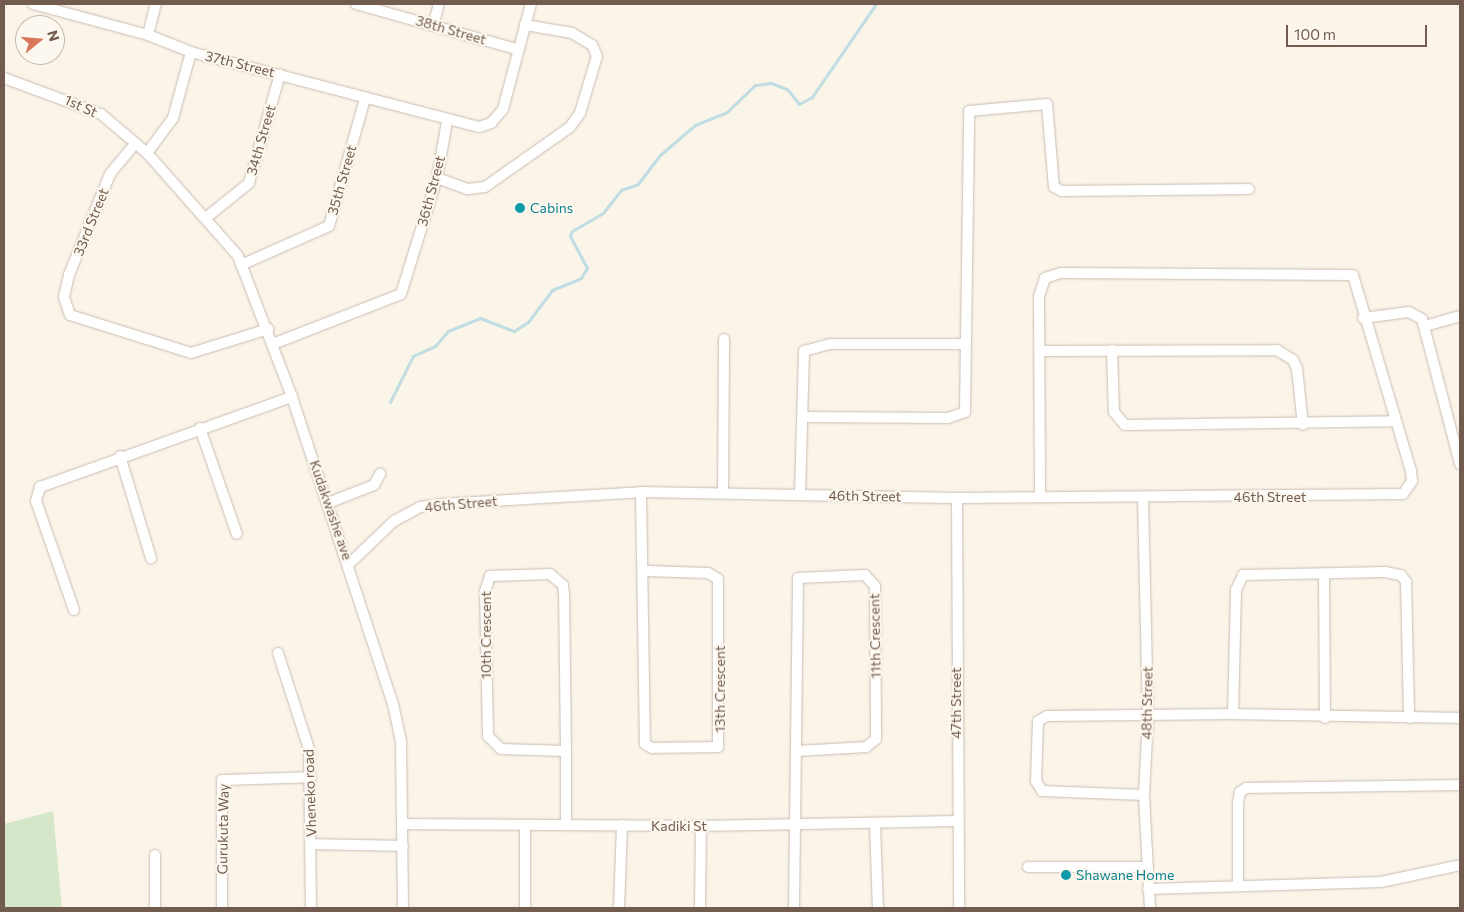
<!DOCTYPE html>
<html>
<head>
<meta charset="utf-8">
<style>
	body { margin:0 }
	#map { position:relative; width:1464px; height:912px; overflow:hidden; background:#faf4e9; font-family:Commissioner,sans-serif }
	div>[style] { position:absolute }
	.green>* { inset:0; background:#d5e7c8 }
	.stream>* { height:3px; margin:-1.5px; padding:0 1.5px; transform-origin:1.5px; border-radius:1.5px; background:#bfdde2 }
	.roads { filter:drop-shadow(0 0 1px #cbbcb0) drop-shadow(0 0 1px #cbbcb0) }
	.minor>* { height:10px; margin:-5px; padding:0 5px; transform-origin:5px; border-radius:5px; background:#fff }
	.dots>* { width:14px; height:14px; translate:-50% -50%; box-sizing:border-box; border:2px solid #fdf8ef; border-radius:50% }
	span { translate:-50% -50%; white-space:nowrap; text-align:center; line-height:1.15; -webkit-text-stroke:4px #fdf8ef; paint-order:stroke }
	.street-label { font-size:14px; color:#725c4f }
	.culture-label { font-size:14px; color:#0d838f }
	.left { translate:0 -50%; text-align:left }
	.frame { position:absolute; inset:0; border:5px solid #725c4f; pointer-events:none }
	.north { position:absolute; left:15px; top:15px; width:50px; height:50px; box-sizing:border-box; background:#fdf8ef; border:1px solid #c5baaf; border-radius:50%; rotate:73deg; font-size:14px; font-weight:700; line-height:20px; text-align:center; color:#725c4f }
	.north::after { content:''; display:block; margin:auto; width:18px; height:22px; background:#d7785b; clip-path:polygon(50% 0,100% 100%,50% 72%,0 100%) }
	.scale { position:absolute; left:1286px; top:25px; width:141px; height:22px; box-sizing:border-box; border:2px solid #725c4f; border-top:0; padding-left:6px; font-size:15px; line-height:18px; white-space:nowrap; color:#725c4f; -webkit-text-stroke:4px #fdf8ef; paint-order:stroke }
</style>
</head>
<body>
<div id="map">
	<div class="green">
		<div style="clip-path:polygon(53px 811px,62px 908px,4px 908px,4px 824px)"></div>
	</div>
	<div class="stream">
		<div style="left:390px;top:402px;width:51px;rotate:-63.4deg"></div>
		<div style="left:413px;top:356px;width:24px;rotate:-24deg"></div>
		<div style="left:435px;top:346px;width:20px;rotate:-49deg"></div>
		<div style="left:448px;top:331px;width:35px;rotate:-22deg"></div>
		<div style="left:480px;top:318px;width:36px;rotate:21deg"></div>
		<div style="left:514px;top:331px;width:17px;rotate:-33deg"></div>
		<div style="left:528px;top:322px;width:40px;rotate:-53deg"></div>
		<div style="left:552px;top:290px;width:31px;rotate:-22deg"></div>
		<div style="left:581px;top:278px;width:12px;rotate:-59deg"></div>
		<div style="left:587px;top:268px;width:36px;rotate:-118deg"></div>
		<div style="left:570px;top:236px;width:5px;rotate:-68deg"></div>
		<div style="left:572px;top:231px;width:36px;rotate:-30deg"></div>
		<div style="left:603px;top:213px;width:29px;rotate:-52deg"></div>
		<div style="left:621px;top:190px;width:18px;rotate:-19deg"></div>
		<div style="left:638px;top:184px;width:36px;rotate:-53deg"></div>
		<div style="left:660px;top:155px;width:46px;rotate:-40.6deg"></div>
		<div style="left:695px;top:125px;width:35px;rotate:-22deg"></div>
		<div style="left:727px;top:112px;width:39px;rotate:-44deg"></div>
		<div style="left:755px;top:85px;width:16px;rotate:-7deg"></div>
		<div style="left:771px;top:83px;width:17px;rotate:21deg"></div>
		<div style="left:787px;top:89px;width:19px;rotate:51deg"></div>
		<div style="left:799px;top:104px;width:15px;rotate:-28deg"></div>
		<div style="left:812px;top:97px;width:113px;rotate:-55.5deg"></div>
	</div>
	<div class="roads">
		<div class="minor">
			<div style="left:33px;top:4px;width:119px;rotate:15.1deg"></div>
			<div style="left:148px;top:35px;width:46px;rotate:21.6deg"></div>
			<div style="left:191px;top:52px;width:298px;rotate:14.6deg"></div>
			<div style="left:479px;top:127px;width:13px;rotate:-18deg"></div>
			<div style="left:491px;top:123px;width:18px;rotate:-49deg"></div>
			<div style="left:503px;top:109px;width:109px;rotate:-75.1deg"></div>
			<div style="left:356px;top:4px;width:166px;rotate:15.7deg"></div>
			<div style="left:433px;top:26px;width:23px;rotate:-75deg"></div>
			<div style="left:148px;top:35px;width:32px;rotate:-76deg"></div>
			<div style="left:4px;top:78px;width:103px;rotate:20.4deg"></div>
			<div style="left:101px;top:114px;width:60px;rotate:40.3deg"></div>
			<div style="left:147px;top:153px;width:137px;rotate:48.5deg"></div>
			<div style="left:238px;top:256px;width:151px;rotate:69deg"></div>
			<div style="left:292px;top:397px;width:323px;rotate:71.8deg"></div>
			<div style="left:393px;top:704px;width:39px;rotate:78deg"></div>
			<div style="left:401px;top:742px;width:166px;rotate:89.3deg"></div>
			<div style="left:135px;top:144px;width:39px;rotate:130deg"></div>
			<div style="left:110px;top:174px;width:109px;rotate:112.1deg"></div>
			<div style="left:69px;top:275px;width:23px;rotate:103deg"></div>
			<div style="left:64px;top:297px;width:19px;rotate:72deg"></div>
			<div style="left:70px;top:315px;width:127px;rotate:17.4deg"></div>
			<div style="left:191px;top:353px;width:81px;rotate:-17.3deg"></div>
			<div style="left:147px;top:153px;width:44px;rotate:-53.4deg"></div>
			<div style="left:173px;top:118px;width:68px;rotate:-74.7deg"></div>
			<div style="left:437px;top:178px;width:33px;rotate:20deg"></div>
			<div style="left:468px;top:189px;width:17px;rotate:-7deg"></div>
			<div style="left:485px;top:187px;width:104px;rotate:-35.2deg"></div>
			<div style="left:570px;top:127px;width:17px;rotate:-54deg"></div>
			<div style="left:580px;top:113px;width:59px;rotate:-73.4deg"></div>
			<div style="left:597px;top:56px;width:12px;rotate:-114deg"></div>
			<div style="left:592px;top:45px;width:23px;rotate:-149deg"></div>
			<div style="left:572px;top:33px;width:48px;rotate:-170.3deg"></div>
			<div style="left:207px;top:217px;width:54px;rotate:-39deg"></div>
			<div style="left:249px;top:183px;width:113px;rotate:-74.1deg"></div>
			<div style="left:241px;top:265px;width:96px;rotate:-23.9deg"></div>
			<div style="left:329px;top:226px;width:132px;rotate:-74.2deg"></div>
			<div style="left:1363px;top:318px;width:46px;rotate:-7.4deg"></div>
			<div style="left:1409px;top:312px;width:15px;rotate:28deg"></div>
			<div style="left:1422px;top:319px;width:150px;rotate:75.3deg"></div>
			<div style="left:1425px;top:326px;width:36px;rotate:-16deg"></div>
			<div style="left:273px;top:344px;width:137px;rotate:-21.3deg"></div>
			<div style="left:401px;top:294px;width:121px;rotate:-72.8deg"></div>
			<div style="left:437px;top:178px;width:57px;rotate:-79.9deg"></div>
			<div style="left:1112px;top:350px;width:62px;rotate:88.2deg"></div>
			<div style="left:1114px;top:412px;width:17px;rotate:50deg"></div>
			<div style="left:1125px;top:425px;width:270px;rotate:-0.8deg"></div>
			<div style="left:1040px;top:351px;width:237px;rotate:-0.2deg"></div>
			<div style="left:1277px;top:350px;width:19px;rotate:32deg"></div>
			<div style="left:1293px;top:360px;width:10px;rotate:66deg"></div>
			<div style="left:1297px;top:369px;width:56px;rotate:83.9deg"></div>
			<div style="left:802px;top:417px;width:146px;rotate:0.4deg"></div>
			<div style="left:948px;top:418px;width:18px;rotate:-19deg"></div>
			<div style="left:965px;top:412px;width:301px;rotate:-89.2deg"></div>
			<div style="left:969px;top:111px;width:78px;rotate:-5.1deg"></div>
			<div style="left:1047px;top:104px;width:83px;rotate:85.2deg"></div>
			<div style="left:1054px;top:187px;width:9px;rotate:27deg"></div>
			<div style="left:1062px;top:191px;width:187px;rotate:-0.6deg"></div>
			<div style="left:200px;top:428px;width:112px;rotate:70.8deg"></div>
			<div style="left:120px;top:456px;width:107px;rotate:73.1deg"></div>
			<div style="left:641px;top:492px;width:252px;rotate:89.1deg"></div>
			<div style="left:645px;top:744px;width:8px;rotate:30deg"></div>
			<div style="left:652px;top:748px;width:66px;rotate:-0.9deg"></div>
			<div style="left:718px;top:747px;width:168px;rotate:-90deg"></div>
			<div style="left:718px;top:579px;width:12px;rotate:-149deg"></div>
			<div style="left:708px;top:573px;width:63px;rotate:-178.2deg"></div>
			<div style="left:723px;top:492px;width:153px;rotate:-89.6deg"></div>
			<div style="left:800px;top:495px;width:144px;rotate:-88.4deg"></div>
			<div style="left:804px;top:351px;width:27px;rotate:-15deg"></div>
			<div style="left:830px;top:344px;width:136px"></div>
			<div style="left:957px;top:498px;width:410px;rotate:89.7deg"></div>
			<div style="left:1143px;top:498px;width:220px;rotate:88.7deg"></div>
			<div style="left:1148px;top:718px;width:77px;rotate:93deg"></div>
			<div style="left:1144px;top:795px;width:113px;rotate:87deg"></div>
			<div style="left:328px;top:503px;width:49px;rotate:-21.4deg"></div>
			<div style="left:374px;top:485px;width:13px;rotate:-61deg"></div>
			<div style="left:349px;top:564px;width:62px;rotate:-43.7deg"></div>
			<div style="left:394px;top:521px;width:30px;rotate:-28deg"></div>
			<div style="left:420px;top:507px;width:21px;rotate:-8deg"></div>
			<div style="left:441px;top:504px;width:200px;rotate:-3.4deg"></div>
			<div style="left:641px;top:492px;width:316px;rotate:1.1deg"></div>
			<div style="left:957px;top:498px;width:446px;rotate:-0.5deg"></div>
			<div style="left:1403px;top:494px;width:16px;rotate:-55deg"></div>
			<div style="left:1412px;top:481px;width:10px;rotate:-96deg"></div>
			<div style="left:1411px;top:471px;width:204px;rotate:-106.5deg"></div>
			<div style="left:1353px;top:275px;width:292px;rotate:-179.6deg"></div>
			<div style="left:1061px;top:273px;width:17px;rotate:163deg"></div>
			<div style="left:1045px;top:278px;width:20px;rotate:108deg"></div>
			<div style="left:1039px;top:297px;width:199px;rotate:89.7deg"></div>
			<div style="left:1324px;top:574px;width:144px;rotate:89.6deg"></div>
			<div style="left:74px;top:610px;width:115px;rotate:-109.2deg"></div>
			<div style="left:36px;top:501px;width:15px;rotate:-74deg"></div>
			<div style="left:40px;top:487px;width:268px;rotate:-19.7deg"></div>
			<div style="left:278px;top:653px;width:101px;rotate:72.1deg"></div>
			<div style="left:309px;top:749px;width:159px;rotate:89.3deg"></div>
			<div style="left:1233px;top:714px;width:124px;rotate:-88.6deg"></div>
			<div style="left:1236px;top:590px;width:17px;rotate:-65deg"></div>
			<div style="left:1243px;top:575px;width:142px;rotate:-1.2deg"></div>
			<div style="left:1385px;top:572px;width:16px;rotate:11deg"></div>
			<div style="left:1401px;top:575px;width:9px;rotate:54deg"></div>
			<div style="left:1406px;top:582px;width:136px;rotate:88.7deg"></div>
			<div style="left:1144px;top:795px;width:102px;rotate:-177.8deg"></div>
			<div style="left:1042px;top:791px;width:12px;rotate:-121deg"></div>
			<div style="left:1036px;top:781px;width:60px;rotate:-88.1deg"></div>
			<div style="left:1038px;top:721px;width:10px;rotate:-29deg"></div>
			<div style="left:1047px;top:716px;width:186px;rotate:-0.6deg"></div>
			<div style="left:1233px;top:714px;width:227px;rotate:1deg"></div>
			<div style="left:403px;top:824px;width:298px;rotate:0.4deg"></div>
			<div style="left:701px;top:826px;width:254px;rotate:-1.1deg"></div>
			<div style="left:566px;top:824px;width:73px;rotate:-90deg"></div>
			<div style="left:566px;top:751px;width:156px;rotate:-90.7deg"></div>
			<div style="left:564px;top:595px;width:10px;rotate:-96deg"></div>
			<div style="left:563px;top:585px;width:17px;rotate:-140deg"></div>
			<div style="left:550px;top:574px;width:60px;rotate:178.1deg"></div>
			<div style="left:490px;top:576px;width:16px;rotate:108deg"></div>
			<div style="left:485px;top:591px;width:145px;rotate:88.8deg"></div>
			<div style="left:488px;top:736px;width:18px;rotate:45deg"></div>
			<div style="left:501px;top:749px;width:65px;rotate:1.8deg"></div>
			<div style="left:875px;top:824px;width:84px;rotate:88deg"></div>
			<div style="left:311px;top:844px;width:92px;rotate:1.2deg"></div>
			<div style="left:155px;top:855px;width:53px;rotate:90deg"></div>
			<div style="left:1028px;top:867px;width:118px"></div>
			<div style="left:1238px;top:884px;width:81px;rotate:-90deg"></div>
			<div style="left:1238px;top:803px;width:11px;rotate:-80deg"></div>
			<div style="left:1240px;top:792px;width:7px;rotate:-34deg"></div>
			<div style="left:1246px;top:788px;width:214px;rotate:-0.8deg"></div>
			<div style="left:1148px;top:889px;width:233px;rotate:-1.7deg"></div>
			<div style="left:1381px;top:882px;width:81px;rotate:-12.1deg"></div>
			<div style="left:222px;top:908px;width:128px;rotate:-90deg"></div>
			<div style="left:222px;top:780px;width:89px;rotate:-1.9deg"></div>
			<div style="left:525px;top:908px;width:83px;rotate:-90deg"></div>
			<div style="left:619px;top:908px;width:83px;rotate:-87.9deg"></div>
			<div style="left:700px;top:908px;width:82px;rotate:-89.3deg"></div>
			<div style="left:794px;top:908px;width:330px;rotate:-89.3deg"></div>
			<div style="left:798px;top:578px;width:67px;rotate:-2.6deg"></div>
			<div style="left:865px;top:575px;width:15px;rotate:48deg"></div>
			<div style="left:875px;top:586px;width:153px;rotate:89.6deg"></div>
			<div style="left:876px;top:739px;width:13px;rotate:141deg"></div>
			<div style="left:866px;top:747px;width:69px;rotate:176.7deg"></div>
		</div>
	</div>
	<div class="dots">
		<div style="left:520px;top:208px;background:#0f9aa8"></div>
		<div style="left:1066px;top:875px;background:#0f9aa8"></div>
	</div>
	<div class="street-label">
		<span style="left:451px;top:30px;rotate:16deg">38th Street</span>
		<span style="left:240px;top:64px;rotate:14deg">37th Street</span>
		<span style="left:81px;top:106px;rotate:25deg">1st St</span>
		<span style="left:261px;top:140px;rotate:-74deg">34th Street</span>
		<span style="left:342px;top:180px;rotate:-74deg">35th Street</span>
		<span style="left:431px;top:191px;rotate:-75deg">36th Street</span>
		<span style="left:91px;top:222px;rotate:-68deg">33rd Street</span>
		<span style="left:865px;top:496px;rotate:1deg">46th Street</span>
		<span style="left:1270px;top:497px">46th Street</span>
		<span style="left:461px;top:504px;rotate:-5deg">46th Street</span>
		<span style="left:331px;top:510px;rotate:71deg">Kudakwashe ave</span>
		<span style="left:486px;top:635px;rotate:-90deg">10th Crescent</span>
		<span style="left:875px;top:636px;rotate:-91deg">11th Crescent</span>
		<span style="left:720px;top:689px;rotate:-90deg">13th Crescent</span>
		<span style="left:956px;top:703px;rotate:-90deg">47th Street</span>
		<span style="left:1147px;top:703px;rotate:-89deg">48th Street</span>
		<span style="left:310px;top:793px;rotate:-92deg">Vheneko road</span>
		<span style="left:679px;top:826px">Kadiki St</span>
		<span style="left:223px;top:829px;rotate:-89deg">Gurukuta Way</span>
	</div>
	<div class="culture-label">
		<span class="left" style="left:530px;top:208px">Cabins</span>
		<span class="left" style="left:1076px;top:875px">Shawane Home</span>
	</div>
	<div class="frame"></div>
	<div class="north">N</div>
	<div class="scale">100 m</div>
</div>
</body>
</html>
